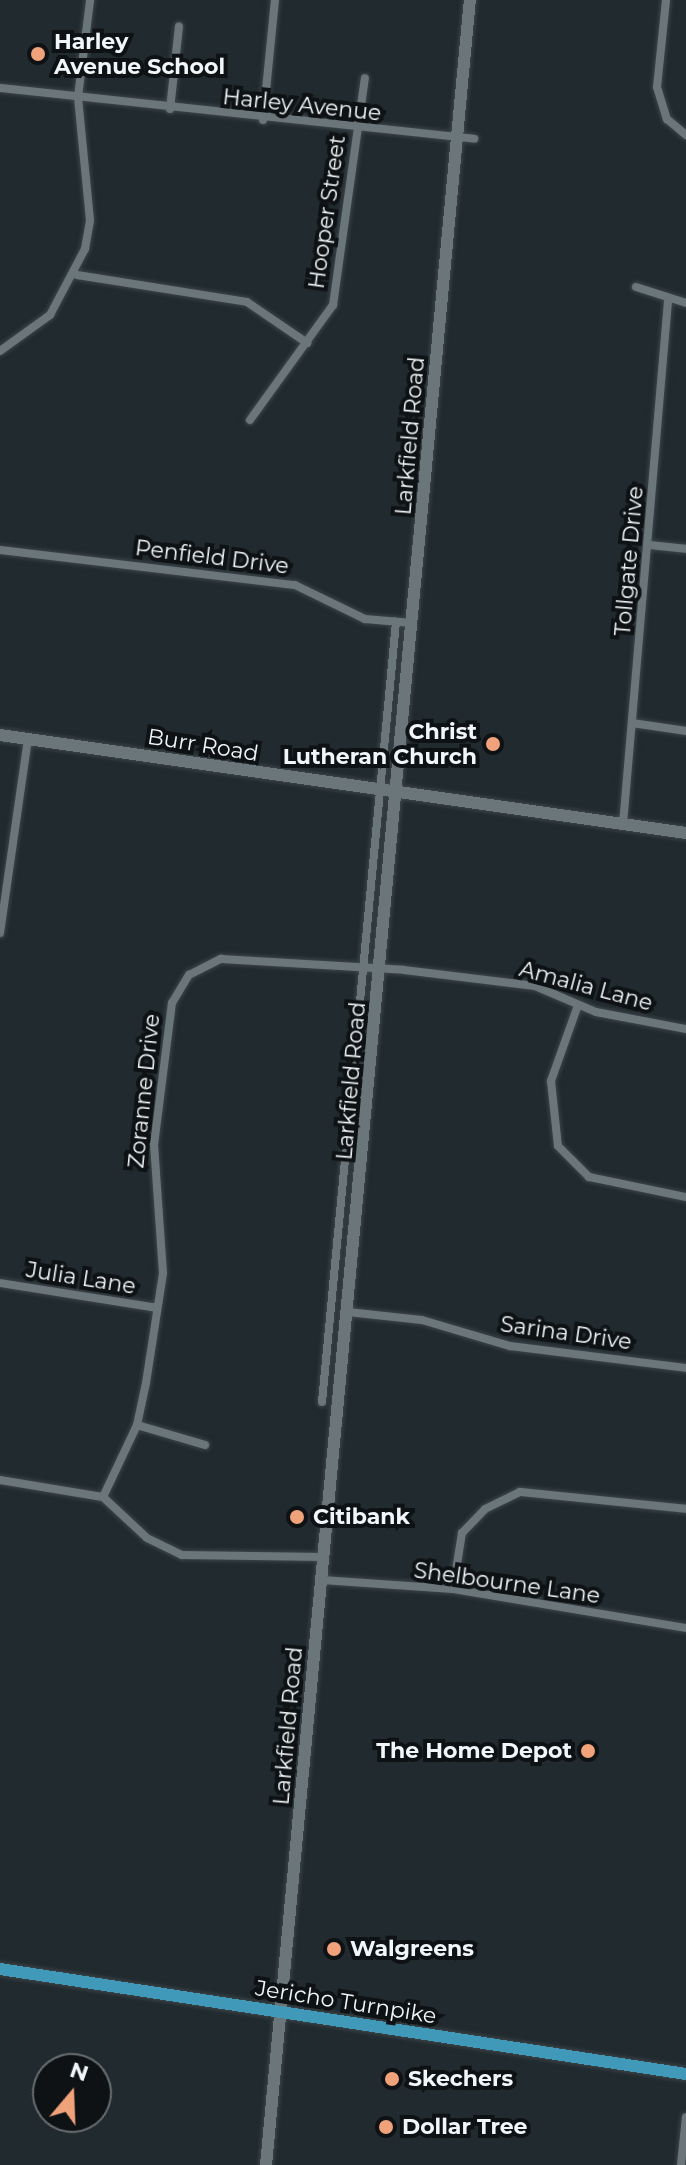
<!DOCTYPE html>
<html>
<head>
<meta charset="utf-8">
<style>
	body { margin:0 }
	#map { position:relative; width:686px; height:2165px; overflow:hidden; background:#202a2f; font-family:Montserrat,sans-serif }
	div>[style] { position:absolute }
	.roads { filter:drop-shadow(0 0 2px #3d4549) drop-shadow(0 0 2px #3d4549) }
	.street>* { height:8px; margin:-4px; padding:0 4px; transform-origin:4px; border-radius:4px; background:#6b767b }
	.secondary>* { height:12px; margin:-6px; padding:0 6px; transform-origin:6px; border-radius:6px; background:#6b767b }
	.primary>* { height:12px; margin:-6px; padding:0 6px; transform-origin:6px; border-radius:6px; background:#4099b8 }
	.dots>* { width:22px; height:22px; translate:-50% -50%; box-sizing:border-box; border:4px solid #0e1214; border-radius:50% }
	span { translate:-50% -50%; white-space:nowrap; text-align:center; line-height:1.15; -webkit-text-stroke:8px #0e1214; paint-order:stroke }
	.poi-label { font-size:22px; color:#f0f6f9; font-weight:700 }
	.left { translate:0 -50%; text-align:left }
	.right { translate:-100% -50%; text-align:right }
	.street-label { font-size:22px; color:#f0f6f9 }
	.north { position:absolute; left:32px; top:2053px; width:80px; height:80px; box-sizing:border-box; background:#0e1214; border:2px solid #686d70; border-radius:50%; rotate:19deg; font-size:22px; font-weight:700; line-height:32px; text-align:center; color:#f0f6f9 }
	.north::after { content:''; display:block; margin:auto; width:28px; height:36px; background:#f0a27a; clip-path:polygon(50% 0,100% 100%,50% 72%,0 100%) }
</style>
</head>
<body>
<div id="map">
	<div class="roads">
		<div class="street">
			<div style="left:666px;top:0;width:87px;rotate:95.9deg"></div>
			<div style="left:657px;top:87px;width:34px;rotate:73deg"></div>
			<div style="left:667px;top:119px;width:25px;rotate:40deg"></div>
			<div style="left:0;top:88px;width:477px;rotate:6.1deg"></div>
			<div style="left:170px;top:109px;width:83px;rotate:-83.8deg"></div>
			<div style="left:263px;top:120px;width:121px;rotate:-84.3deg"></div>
			<div style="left:77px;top:275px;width:172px;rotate:9deg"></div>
			<div style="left:247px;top:302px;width:73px;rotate:34.3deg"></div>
			<div style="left:636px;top:287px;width:52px;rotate:17.7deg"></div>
			<div style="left:0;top:351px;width:62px;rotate:-35.8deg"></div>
			<div style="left:50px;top:315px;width:75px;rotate:-62.1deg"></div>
			<div style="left:85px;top:249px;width:29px;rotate:-80deg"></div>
			<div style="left:90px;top:220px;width:124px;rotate:-95.6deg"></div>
			<div style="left:78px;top:97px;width:98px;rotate:-82.9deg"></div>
			<div style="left:250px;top:420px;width:142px;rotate:-54.2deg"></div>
			<div style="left:333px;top:305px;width:229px;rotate:-82deg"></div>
			<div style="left:649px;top:545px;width:37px;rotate:6deg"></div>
			<div style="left:0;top:550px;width:297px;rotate:6.8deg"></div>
			<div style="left:295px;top:585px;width:78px;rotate:25.9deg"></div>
			<div style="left:365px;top:619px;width:47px;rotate:4.9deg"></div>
			<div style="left:632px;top:723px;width:55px;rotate:8.4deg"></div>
			<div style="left:623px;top:824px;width:525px;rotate:-85.08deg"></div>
			<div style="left:0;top:933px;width:196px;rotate:-81.8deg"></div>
			<div style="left:578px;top:1005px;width:81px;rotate:109.6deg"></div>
			<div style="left:551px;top:1081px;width:65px;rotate:83.9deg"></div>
			<div style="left:558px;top:1146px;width:44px;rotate:45deg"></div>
			<div style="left:589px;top:1177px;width:99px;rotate:11.7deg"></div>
			<div style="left:0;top:1283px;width:159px;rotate:9deg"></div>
			<div style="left:348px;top:1312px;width:74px;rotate:6.2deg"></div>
			<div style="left:422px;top:1320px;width:92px;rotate:16.5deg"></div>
			<div style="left:510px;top:1346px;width:177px;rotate:7.1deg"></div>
			<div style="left:322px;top:1402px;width:784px;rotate:-84.58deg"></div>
			<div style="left:137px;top:1425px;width:71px;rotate:16.4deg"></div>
			<div style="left:0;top:1480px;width:104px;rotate:9.4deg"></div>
			<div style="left:103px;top:1497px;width:60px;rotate:43deg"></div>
			<div style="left:147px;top:1538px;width:39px;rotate:26deg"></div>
			<div style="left:182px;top:1555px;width:142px;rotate:0.8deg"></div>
			<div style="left:103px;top:1497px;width:80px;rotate:-64.7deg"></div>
			<div style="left:137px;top:1425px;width:43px;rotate:-77.9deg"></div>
			<div style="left:146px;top:1383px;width:111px;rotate:-81.2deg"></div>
			<div style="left:163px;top:1273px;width:128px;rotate:-94deg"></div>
			<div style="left:154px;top:1145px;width:143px;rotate:-82.8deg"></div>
			<div style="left:172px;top:1003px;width:33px;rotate:-59deg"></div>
			<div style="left:189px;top:975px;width:36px;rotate:-27deg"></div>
			<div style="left:221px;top:959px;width:183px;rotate:3.4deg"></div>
			<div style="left:404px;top:970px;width:132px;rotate:7deg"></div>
			<div style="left:535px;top:986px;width:66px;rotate:23.1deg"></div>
			<div style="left:596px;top:1012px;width:92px;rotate:10.7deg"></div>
			<div style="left:322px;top:1580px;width:131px;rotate:3.9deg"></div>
			<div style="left:453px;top:1589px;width:236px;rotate:9.5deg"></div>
			<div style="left:453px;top:1589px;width:57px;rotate:-80.9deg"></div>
			<div style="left:462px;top:1533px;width:33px;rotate:-46deg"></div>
			<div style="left:485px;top:1509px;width:39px;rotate:-26deg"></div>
			<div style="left:520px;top:1492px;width:167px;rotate:5.8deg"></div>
			<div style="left:681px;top:2165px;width:48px;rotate:-84.1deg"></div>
		</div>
		<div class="secondary">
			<div style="left:0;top:735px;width:693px;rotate:8.13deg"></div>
			<div style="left:266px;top:2165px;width:2175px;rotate:-84.62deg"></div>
		</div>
		<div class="primary">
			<div style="left:0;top:1969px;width:694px;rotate:8.7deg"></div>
		</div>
	</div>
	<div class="dots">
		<div style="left:38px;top:54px;background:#f0a27a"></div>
		<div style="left:493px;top:744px;background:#f0a27a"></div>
		<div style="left:297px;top:1517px;background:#f0a27a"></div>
		<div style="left:588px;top:1751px;background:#f0a27a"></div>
		<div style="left:334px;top:1949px;background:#f0a27a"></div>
		<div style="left:392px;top:2079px;background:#f0a27a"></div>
		<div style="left:386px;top:2127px;background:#f0a27a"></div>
	</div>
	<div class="poi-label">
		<span class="left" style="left:54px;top:54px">Harley<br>Avenue School</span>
		<span class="right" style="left:477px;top:744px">Christ<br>Lutheran Church</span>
		<span class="left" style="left:313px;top:1517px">Citibank</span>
		<span class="right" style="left:572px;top:1751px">The Home Depot</span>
		<span class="left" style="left:350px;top:1949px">Walgreens</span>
		<span class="left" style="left:408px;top:2079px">Skechers</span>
		<span class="left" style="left:402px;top:2127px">Dollar Tree</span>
	</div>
	<div class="street-label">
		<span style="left:302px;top:105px;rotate:6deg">Harley Avenue</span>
		<span style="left:327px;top:212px;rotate:-82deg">Hooper Street</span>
		<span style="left:410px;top:436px;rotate:-85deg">Larkfield Road</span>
		<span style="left:212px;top:557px;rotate:7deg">Penfield Drive</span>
		<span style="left:629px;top:561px;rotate:-85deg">Tollgate Drive</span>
		<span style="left:203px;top:745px;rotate:9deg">Burr Road</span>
		<span style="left:586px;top:986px;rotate:15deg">Amalia Lane</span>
		<span style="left:351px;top:1081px;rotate:-85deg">Larkfield Road</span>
		<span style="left:144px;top:1091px;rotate:-84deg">Zoranne Drive</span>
		<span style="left:81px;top:1278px;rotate:9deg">Julia Lane</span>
		<span style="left:566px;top:1333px;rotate:8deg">Sarina Drive</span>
		<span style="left:507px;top:1583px;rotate:8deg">Shelbourne Lane</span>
		<span style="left:288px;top:1726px;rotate:-85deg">Larkfield Road</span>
		<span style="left:346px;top:2002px;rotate:9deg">Jericho Turnpike</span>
	</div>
	<div class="north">N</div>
</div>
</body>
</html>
